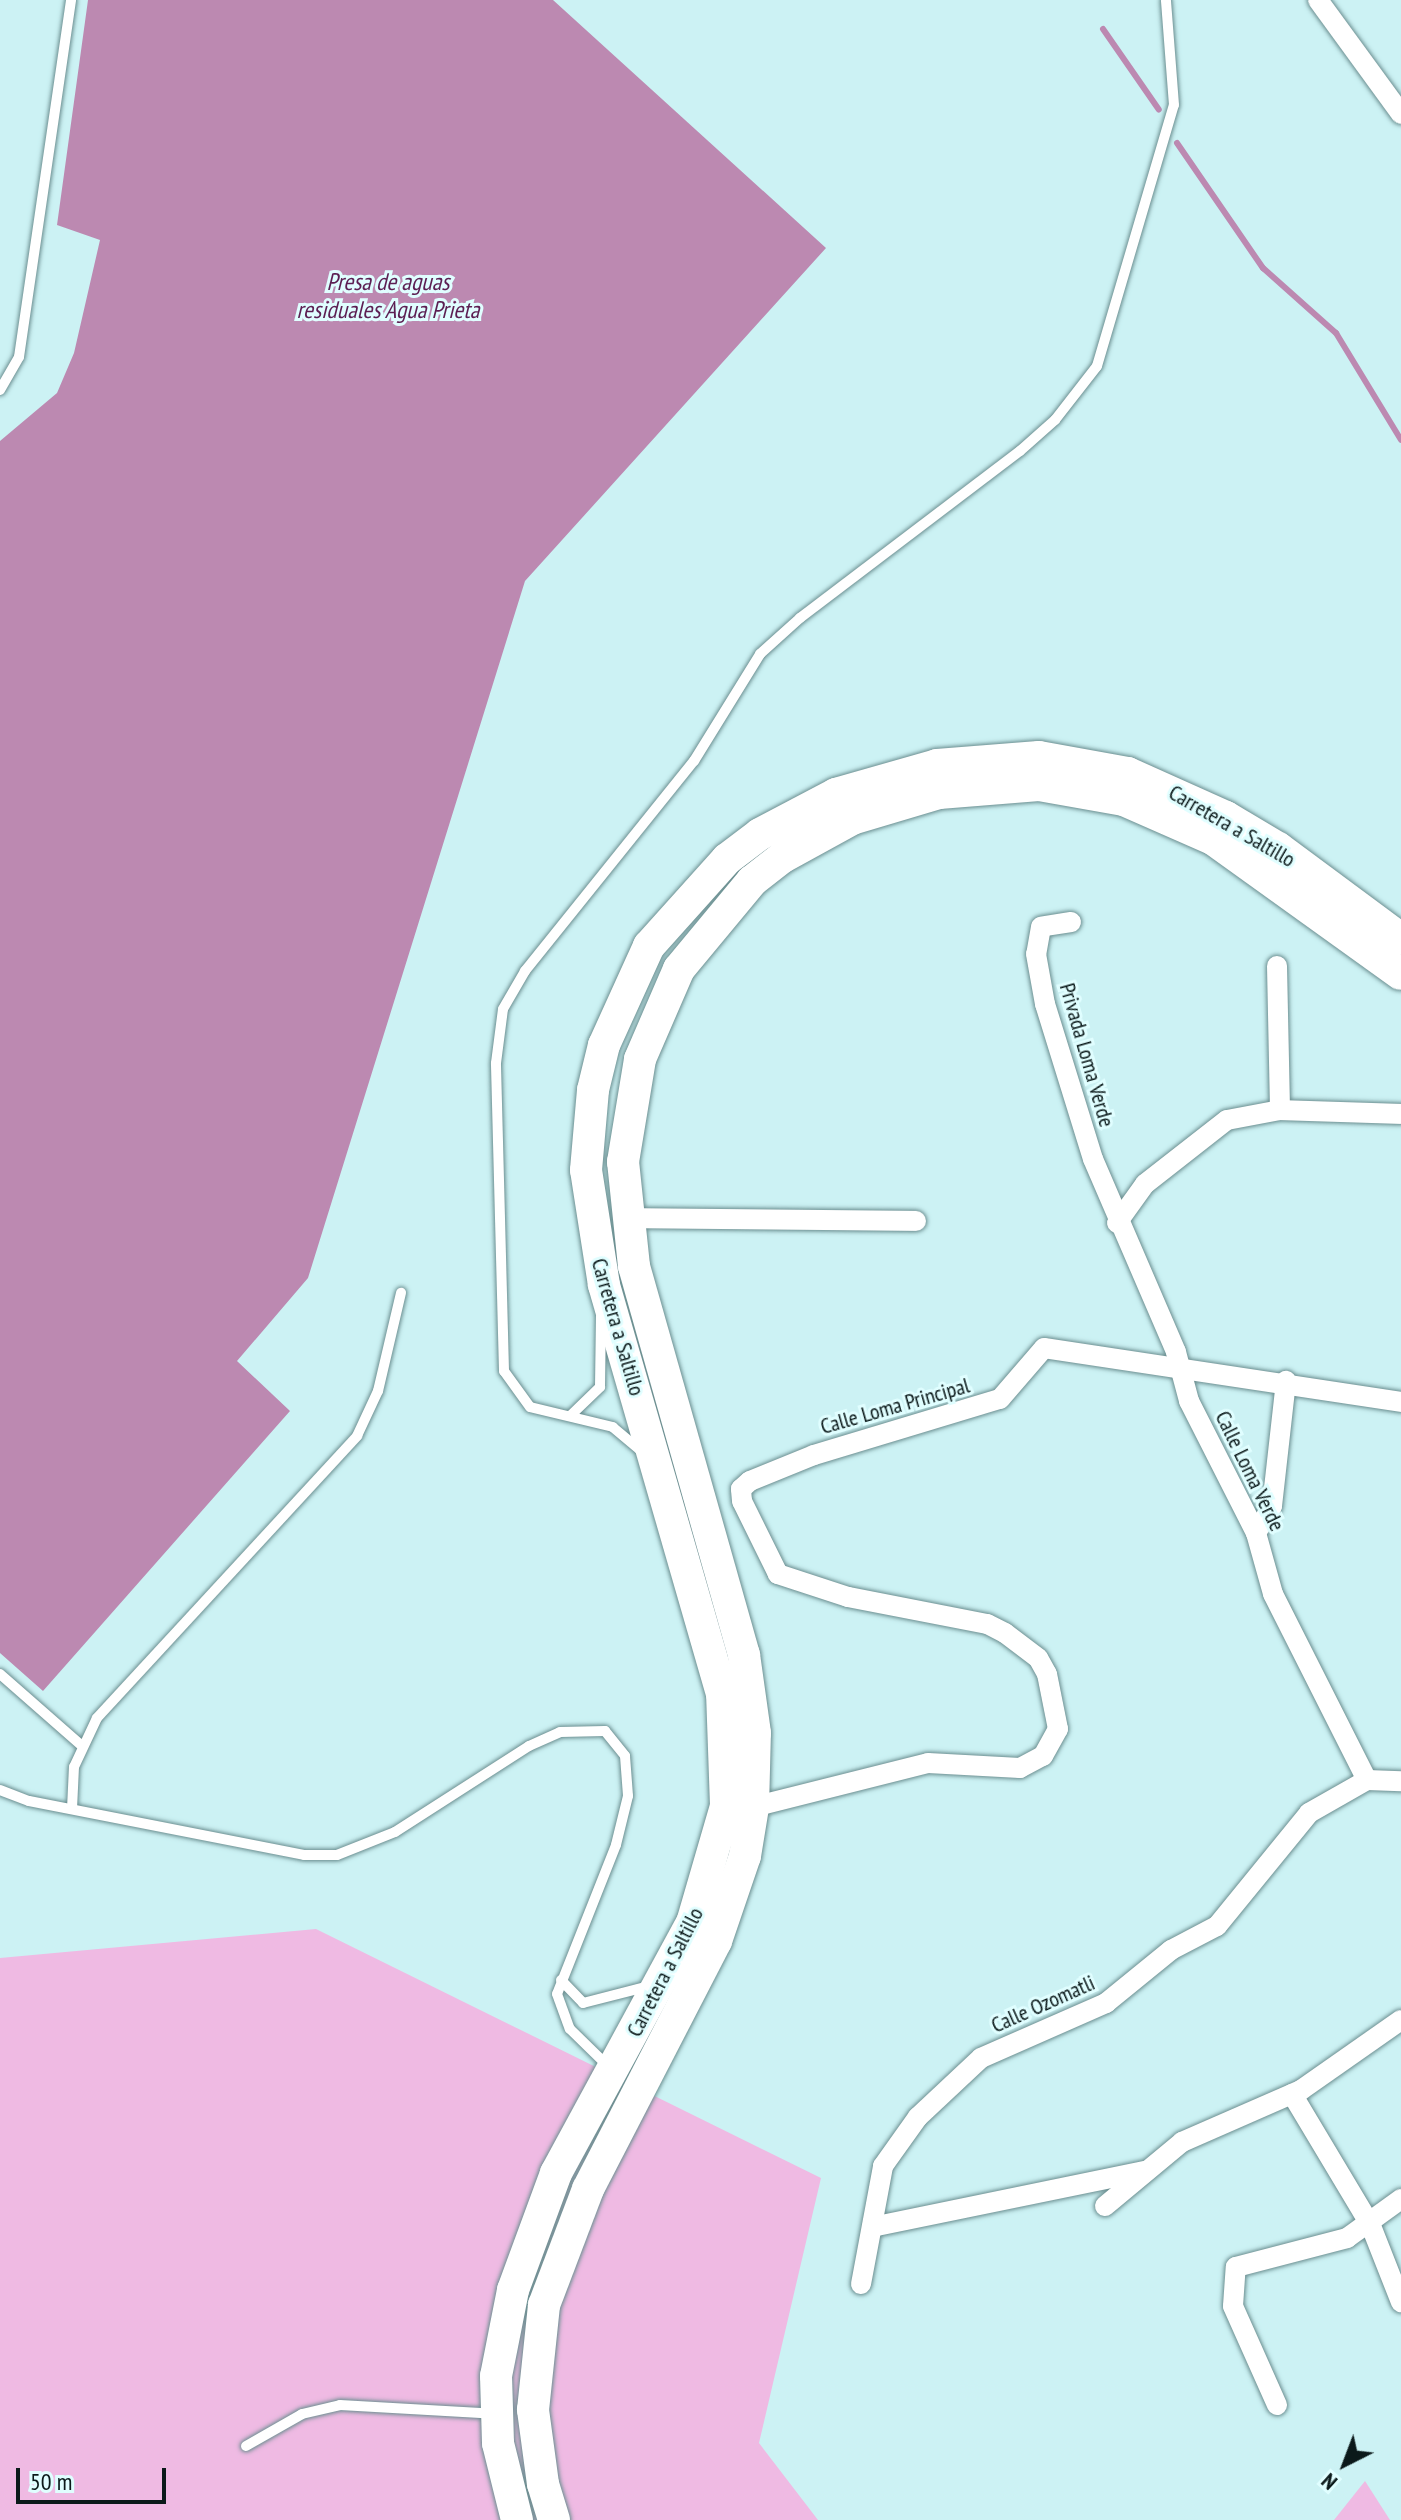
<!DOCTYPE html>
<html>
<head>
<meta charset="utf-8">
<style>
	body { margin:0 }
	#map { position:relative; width:1401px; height:2520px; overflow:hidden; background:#ccf2f4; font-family:"PT Sans Narrow",sans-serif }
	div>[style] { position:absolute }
	.green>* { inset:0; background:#efbae3 }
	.water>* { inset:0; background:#bc89b1 }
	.stream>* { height:6px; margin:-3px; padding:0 3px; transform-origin:3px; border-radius:3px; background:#bc89b1 }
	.roads { filter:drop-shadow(0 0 2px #6b8e90) drop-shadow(0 0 2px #6b8e90) }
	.service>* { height:10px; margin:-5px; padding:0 5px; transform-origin:5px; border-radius:5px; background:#fff }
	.minor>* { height:20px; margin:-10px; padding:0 10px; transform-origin:10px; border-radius:10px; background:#fff }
	.primary>* { height:32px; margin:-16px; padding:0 16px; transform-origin:16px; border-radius:16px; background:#fff }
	span { translate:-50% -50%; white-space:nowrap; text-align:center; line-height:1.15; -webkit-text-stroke:6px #e0feff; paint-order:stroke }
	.street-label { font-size:22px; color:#0b191a }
	.water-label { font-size:24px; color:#5c1f53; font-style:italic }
	.north { position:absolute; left:1305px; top:2424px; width:80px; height:80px; -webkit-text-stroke:6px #e0feff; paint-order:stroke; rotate:222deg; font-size:22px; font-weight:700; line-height:32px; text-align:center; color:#0b191a }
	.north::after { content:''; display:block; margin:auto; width:28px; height:36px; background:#0b191a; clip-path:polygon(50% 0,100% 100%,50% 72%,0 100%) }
	.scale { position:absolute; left:16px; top:2468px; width:150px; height:36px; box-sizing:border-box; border:4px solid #0b191a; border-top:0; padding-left:10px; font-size:24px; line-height:28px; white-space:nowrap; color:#0b191a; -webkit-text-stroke:6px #e0feff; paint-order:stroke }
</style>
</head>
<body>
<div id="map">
	<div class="green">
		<div style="clip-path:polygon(316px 1929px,821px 2178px,759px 2443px,818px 2520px,0 2520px,0 1958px)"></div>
		<div style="clip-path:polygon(1365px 2481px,1390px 2520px,1334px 2520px)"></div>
	</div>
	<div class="water">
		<div style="clip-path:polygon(88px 0,553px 0,826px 248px,525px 581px,308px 1278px,237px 1361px,290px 1411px,43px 1691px,0 1653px,0 441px,57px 393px,74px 353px,100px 240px,57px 225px)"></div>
	</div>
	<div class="stream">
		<div style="left:1103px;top:29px;width:98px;rotate:55.3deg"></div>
		<div style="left:1177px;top:143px;width:152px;rotate:55.5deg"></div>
		<div style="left:1263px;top:268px;width:98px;rotate:41.7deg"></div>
		<div style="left:1336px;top:333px;width:125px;rotate:58.7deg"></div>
	</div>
	<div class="roads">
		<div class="service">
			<div style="left:0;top:390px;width:38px;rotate:-60deg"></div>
			<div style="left:19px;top:357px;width:361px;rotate:-81.7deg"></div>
			<div style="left:570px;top:1416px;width:42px;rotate:-44deg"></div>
			<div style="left:600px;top:1387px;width:71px;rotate:-89.2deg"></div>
			<div style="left:640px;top:1450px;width:35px;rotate:-140deg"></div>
			<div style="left:613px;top:1427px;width:85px;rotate:-166.5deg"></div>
			<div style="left:530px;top:1407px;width:44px;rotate:-125.8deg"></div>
			<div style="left:504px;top:1371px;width:308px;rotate:-91.5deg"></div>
			<div style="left:496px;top:1063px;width:54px;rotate:-82.6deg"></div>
			<div style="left:503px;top:1009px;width:44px;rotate:-59.9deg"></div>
			<div style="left:525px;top:971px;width:270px;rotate:-51.2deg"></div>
			<div style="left:694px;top:761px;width:126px;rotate:-58.3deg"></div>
			<div style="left:760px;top:654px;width:54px;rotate:-42deg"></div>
			<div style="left:800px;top:618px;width:276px;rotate:-37.2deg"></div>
			<div style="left:1020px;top:451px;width:47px;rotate:-41.5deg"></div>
			<div style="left:1055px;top:420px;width:68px;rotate:-52.1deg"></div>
			<div style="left:1097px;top:366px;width:272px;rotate:-73.6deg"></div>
			<div style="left:1174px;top:105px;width:105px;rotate:-94.4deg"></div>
			<div style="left:0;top:1674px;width:108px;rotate:41.2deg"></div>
			<div style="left:0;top:1790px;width:31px;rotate:21deg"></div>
			<div style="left:29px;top:1801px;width:280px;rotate:11.1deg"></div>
			<div style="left:304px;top:1855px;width:33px"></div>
			<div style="left:337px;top:1855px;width:62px;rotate:-21.6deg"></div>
			<div style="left:395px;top:1832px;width:159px;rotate:-32.7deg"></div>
			<div style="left:529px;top:1746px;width:34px;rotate:-24deg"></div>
			<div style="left:560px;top:1732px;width:45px;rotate:-1.3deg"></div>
			<div style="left:605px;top:1731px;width:32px;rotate:51deg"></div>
			<div style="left:625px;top:1756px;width:40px;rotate:85.7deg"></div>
			<div style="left:628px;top:1796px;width:50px;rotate:103.8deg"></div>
			<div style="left:616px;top:1845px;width:160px;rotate:111.6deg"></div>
			<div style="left:557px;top:1994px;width:37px;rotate:70deg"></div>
			<div style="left:570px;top:2029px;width:54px;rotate:44.3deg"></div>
			<div style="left:72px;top:1809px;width:42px;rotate:-87.3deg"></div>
			<div style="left:74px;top:1767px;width:54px;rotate:-64.9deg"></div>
			<div style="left:97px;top:1718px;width:384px;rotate:-47.3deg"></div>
			<div style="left:357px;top:1436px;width:50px;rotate:-65deg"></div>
			<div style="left:378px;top:1391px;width:101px;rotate:-76.8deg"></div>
			<div style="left:561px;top:1980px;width:32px;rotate:46deg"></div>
			<div style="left:583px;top:2003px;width:68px;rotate:-14.4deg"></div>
			<div style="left:246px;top:2446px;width:64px;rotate:-29.7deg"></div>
			<div style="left:302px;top:2414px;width:39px;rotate:-13deg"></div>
			<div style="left:340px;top:2405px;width:154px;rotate:3.3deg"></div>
		</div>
		<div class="minor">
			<div style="left:1318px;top:0;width:141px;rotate:53.9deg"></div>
			<div style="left:1071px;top:922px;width:30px;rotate:171deg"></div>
			<div style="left:1041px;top:927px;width:27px;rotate:100deg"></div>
			<div style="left:1036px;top:954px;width:51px;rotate:79.8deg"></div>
			<div style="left:1045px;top:1004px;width:162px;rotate:72.8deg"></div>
			<div style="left:1093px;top:1159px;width:210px;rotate:66.7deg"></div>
			<div style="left:1176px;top:1352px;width:51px;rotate:75.1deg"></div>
			<div style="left:1189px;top:1401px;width:148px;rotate:63.1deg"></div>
			<div style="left:1256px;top:1533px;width:63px;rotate:74.4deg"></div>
			<div style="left:1273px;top:1594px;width:208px;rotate:63.2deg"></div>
			<div style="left:1277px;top:966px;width:144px;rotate:88.8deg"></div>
			<div style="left:628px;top:1218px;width:288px;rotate:0.6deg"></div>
			<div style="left:1117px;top:1223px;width:48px;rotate:-54.3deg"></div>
			<div style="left:1145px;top:1184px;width:104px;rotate:-38deg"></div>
			<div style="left:1227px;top:1120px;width:54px;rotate:-10.7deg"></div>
			<div style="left:1280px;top:1110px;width:121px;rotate:1.9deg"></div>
			<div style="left:1256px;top:1533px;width:31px;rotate:-59deg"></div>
			<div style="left:1272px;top:1506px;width:126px;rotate:-83.6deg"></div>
			<div style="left:1367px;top:1780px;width:34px;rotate:2deg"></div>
			<div style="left:753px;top:1807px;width:180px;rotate:-14.1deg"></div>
			<div style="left:928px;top:1763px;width:92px;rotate:3.1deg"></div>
			<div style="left:1020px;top:1768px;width:26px;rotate:-28deg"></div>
			<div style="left:1043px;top:1756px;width:31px;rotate:-61deg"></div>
			<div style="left:1058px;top:1729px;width:56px;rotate:-101.3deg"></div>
			<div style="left:1047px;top:1674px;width:18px;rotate:-119deg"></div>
			<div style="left:1038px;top:1658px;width:41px;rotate:-142.9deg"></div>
			<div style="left:1005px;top:1633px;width:20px;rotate:-153deg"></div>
			<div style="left:987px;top:1624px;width:142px;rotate:-169deg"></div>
			<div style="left:848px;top:1597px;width:74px;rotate:-161.8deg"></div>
			<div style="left:778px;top:1574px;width:81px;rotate:-116.3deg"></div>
			<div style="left:742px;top:1501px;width:12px;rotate:-95deg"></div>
			<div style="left:741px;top:1489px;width:12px;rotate:-42deg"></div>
			<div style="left:750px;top:1481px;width:69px;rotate:-22.1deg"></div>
			<div style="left:814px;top:1455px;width:194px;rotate:-16.8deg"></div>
			<div style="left:1000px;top:1399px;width:67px;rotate:-49.2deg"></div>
			<div style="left:1044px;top:1348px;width:361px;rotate:8.6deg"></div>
			<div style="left:1292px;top:2094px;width:154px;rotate:59.1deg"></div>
			<div style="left:1371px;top:2226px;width:82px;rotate:68.5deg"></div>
			<div style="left:1105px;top:2206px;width:100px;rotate:-39.7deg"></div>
			<div style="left:1182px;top:2142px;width:130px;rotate:-23.6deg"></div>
			<div style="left:1301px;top:2090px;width:122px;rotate:-35deg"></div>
			<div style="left:872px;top:2227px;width:279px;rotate:-11.6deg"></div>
			<div style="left:861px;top:2284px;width:120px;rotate:-79.4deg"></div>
			<div style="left:883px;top:2166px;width:60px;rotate:-54.5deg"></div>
			<div style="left:918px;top:2117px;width:86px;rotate:-43.1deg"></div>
			<div style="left:981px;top:2058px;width:137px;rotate:-23.7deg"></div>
			<div style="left:1106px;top:2003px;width:84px;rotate:-39.2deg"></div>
			<div style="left:1171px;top:1950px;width:52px;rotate:-27.6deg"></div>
			<div style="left:1217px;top:1926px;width:146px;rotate:-50.8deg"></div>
			<div style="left:1309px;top:1813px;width:67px;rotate:-29.6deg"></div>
			<div style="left:1277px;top:2405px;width:108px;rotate:-114deg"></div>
			<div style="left:1233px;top:2306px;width:39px;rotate:-86deg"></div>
			<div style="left:1236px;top:2267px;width:115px;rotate:-14.6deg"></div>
			<div style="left:1347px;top:2238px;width:67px;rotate:-35.8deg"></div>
		</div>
		<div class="primary">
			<div style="left:517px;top:2520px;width:79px;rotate:-103.9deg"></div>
			<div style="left:498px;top:2443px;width:67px;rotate:-91.7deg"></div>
			<div style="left:496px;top:2376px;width:88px;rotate:-78.8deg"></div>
			<div style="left:513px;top:2290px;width:125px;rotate:-69.8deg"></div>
			<div style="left:556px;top:2173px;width:285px;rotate:-61.5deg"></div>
			<div style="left:692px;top:1923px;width:122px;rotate:-73.8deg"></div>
			<div style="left:726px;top:1806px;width:112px;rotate:-92deg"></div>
			<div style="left:722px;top:1694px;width:426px;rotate:-106.1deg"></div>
			<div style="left:604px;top:1285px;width:116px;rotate:-98.9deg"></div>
			<div style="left:586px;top:1170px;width:80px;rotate:-85deg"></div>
			<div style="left:593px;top:1090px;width:46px;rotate:-76.3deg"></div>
			<div style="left:604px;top:1045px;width:109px;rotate:-65.6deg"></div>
			<div style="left:649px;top:946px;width:117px;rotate:-48.1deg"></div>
			<div style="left:727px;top:859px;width:41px;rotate:-37.1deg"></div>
			<div style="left:760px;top:834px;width:86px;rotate:-27.8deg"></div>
			<div style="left:836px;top:794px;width:105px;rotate:-16deg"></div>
			<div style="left:937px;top:765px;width:102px;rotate:-4.5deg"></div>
			<div style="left:1039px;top:757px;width:90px;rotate:10.2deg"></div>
			<div style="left:1128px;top:773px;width:107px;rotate:24.2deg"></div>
			<div style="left:1226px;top:817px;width:61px;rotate:30.8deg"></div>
			<div style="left:1278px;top:848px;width:153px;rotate:36.5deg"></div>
			<div style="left:554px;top:2520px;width:38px;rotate:-107deg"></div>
			<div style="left:543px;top:2484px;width:75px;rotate:-97.7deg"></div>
			<div style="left:533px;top:2410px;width:106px;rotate:-84deg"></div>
			<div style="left:544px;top:2305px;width:124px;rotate:-69.2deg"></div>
			<div style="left:588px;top:2189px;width:279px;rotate:-62.7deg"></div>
			<div style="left:716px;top:1941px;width:90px;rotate:-71.2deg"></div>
			<div style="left:745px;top:1856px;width:50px;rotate:-80.7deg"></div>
			<div style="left:753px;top:1807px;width:74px;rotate:-88.5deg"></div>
			<div style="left:755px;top:1733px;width:79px;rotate:-98deg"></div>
			<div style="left:744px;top:1655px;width:404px;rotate:-105.8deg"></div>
			<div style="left:634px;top:1266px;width:105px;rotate:-96deg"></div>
			<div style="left:623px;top:1162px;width:104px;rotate:-80.6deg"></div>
			<div style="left:640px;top:1059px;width:98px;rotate:-66.6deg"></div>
			<div style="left:679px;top:969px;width:114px;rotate:-50.3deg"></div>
			<div style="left:752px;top:881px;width:39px;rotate:-38deg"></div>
			<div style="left:783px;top:857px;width:79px;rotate:-28.8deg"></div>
			<div style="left:852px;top:819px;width:91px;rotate:-16.6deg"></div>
			<div style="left:939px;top:793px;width:100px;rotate:-4.6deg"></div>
			<div style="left:1039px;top:785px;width:86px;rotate:10deg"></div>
			<div style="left:1124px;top:800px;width:97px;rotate:23.7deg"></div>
			<div style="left:1213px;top:839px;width:231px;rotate:35.7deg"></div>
		</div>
	</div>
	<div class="street-label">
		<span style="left:1232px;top:826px;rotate:30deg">Carretera a Saltillo</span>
		<span style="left:1087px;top:1055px;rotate:74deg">Privada Loma Verde</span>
		<span style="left:618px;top:1327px;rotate:74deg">Carretera a Saltillo</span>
		<span style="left:895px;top:1406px;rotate:-16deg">Calle Loma Principal</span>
		<span style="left:1250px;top:1471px;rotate:64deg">Calle Loma Verde</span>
		<span style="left:665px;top:1972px;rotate:-63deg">Carretera a Saltillo</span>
		<span style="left:1043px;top:2004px;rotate:-24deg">Calle Ozomatli</span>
	</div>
	<div class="water-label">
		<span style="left:388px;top:296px">Presa de aguas<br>residuales Agua Prieta</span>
	</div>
	<div class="north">N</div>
	<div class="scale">50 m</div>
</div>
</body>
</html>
